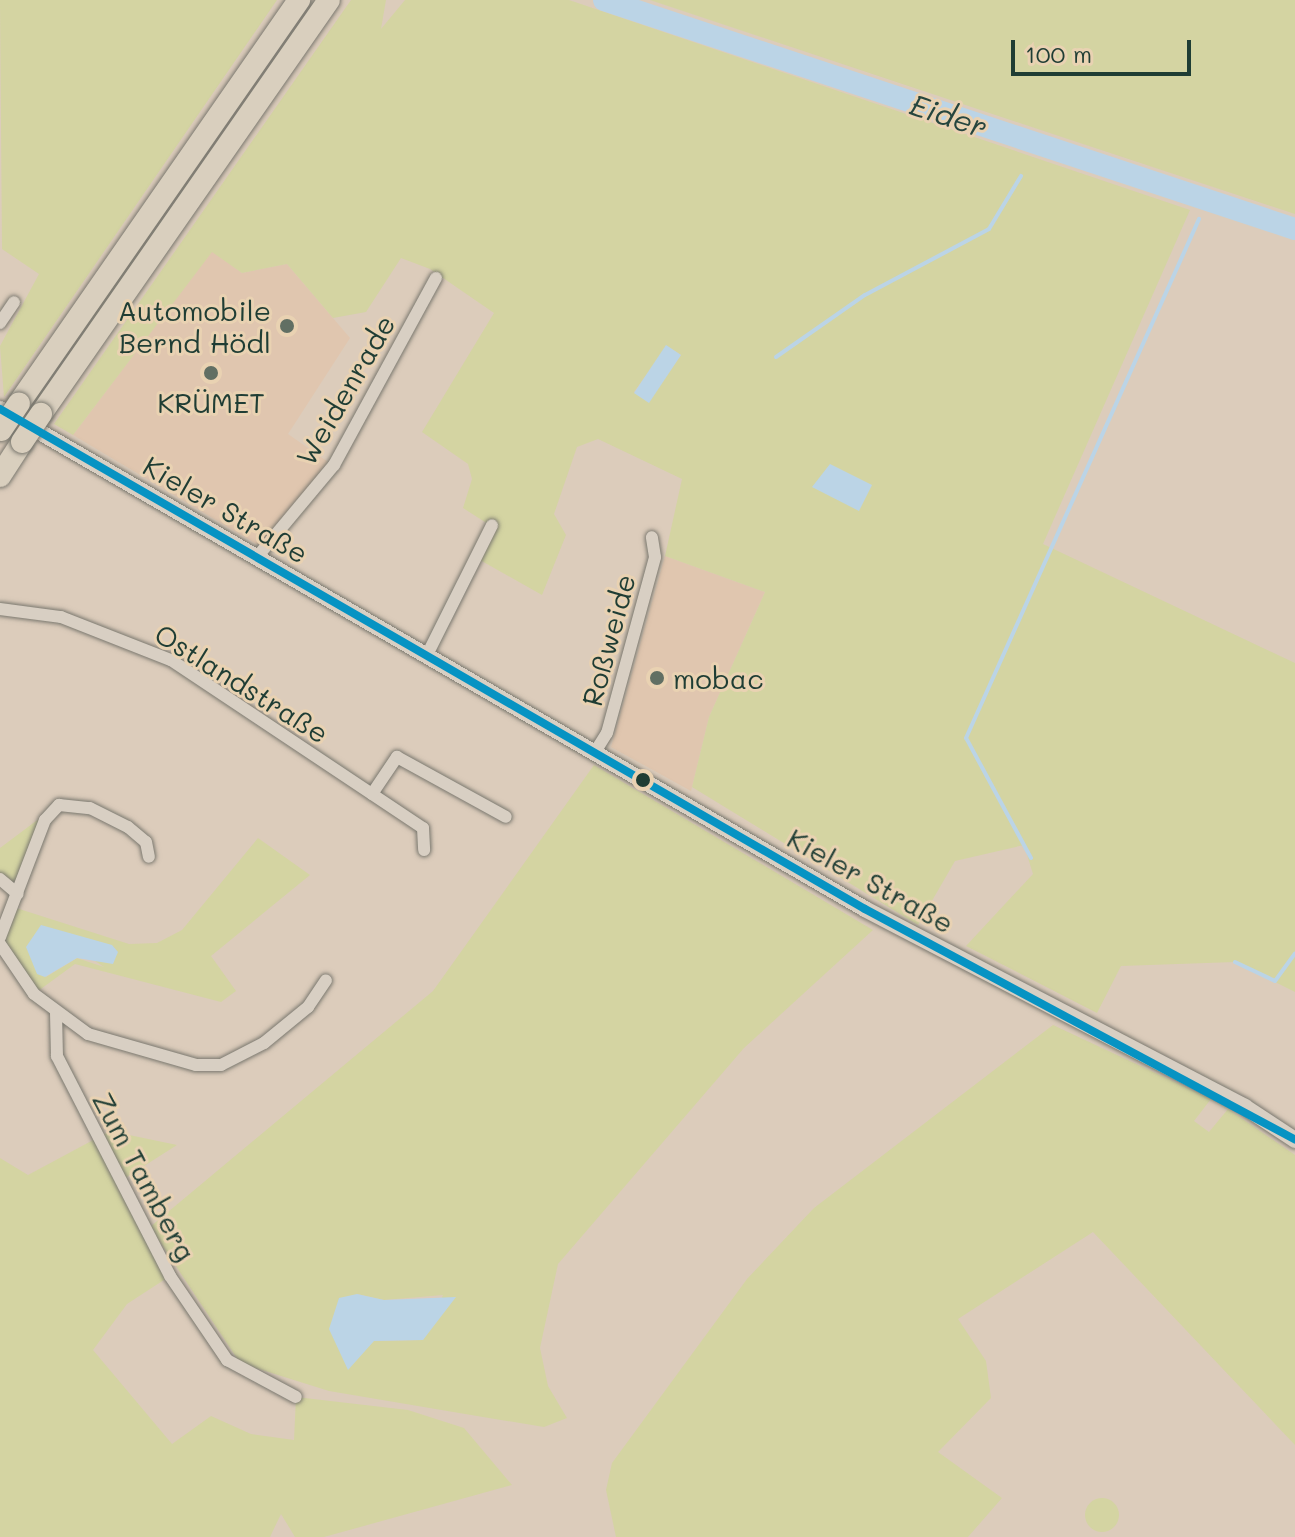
<!DOCTYPE html>
<html>
<head>
<meta charset="utf-8">
<style>
	body { margin:0 }
	#map { position:relative; width:1295px; height:1537px; overflow:hidden; background:#dcccbb; font-family:Mali,sans-serif }
	div>[style] { position:absolute }
	.built>* { inset:0; background:#e0c6af }
	.green>* { inset:0; background:#d4d4a2 }
	.round { border-radius:50% }
	.water>* { inset:0; background:#bbd4e6 }
	.stream>* { height:4px; margin:-2px; padding:0 2px; transform-origin:2px; border-radius:2px; background:#bbd4e6 }
	.river>* { height:22px; margin:-11px; padding:0 11px; transform-origin:11px; border-radius:11px; background:#bbd4e6 }
	.roads { filter:drop-shadow(0 0 2px #7a786f) drop-shadow(0 0 2px #7a786f) }
	.street>* { height:12px; margin:-6px; padding:0 6px; transform-origin:6px; border-radius:6px; background:#d8cfc3 }
	.secondary>* { height:16px; margin:-8px; padding:0 8px; transform-origin:8px; border-radius:8px; background:#d8cfc3 }
	.highway>* { height:22px; margin:-11px; padding:0 11px; transform-origin:11px; border-radius:11px; background:#d9cfbe }
	.bridges { filter:drop-shadow(0 0 2px #7a786f) drop-shadow(0 0 2px #7a786f) }
	.highway-bridge>* { height:22px; margin:-11px; padding:0 11px; transform-origin:11px; border-radius:11px; background:#d9cfbe }
	.bus-1>* { height:8px; margin:-4px; padding:0 4px; transform-origin:4px; border-radius:4px; background:#0693c3 }
	.dots>* { width:22px; height:22px; translate:-50% -50%; box-sizing:border-box; border:4px solid #e9d2b2; border-radius:50% }
	span { translate:-50% -50%; white-space:nowrap; text-align:center; line-height:1.15; -webkit-text-stroke:6px #e9d2b2; paint-order:stroke }
	.poi-label { font-size:28px; color:#1f3d34 }
	.right { translate:-100% -50%; text-align:right }
	.left { translate:0 -50%; text-align:left }
	.street-label { font-size:28px; color:#1f3d34 }
	.water-label { font-size:30px; color:#26453e; font-style:italic }
	.scale { position:absolute; left:1011px; top:40px; width:180px; height:36px; box-sizing:border-box; border:4px solid #1f3d34; border-top:0; padding-left:10px; font-size:24px; line-height:28px; white-space:nowrap; color:#1f3d34; -webkit-text-stroke:6px #e9d2b2; paint-order:stroke }
</style>
</head>
<body>
<div id="map">
	<div class="built">
		<div style="clip-path:polygon(212px 251px,242px 273px,287px 264px,350px 338px,288px 434px,331px 464px,258px 545px,73px 435px)"></div>
		<div style="clip-path:polygon(665px 556px,765px 592px,709px 717px,691px 791px,611px 747px)"></div>
	</div>
	<div class="green">
		<div style="clip-path:polygon(0 0,277px 0,4px 397px,0 346px,39px 274px,2px 249px)"></div>
		<div style="clip-path:polygon(evenodd,351px 0,386px 0,381px 29px,405px 0,569px 0,1190px 210px,1043px 544px,1295px 663px,1295px 992px,1235px 962px,1121px 966px,1097px 1013px,966px 946px,1033px 874px,1024px 845px,955px 861px,918px 925px,692px 787px,709px 717px,765px 592px,665px 556px,682px 479px,598px 439px,577px 447px,554px 514px,566px 535px,542px 595px,480px 560px,488px 524px,463px 508px,472px 479px,468px 464px,422px 432px,494px 313px,430px 269px,401px 258px,366px 312px,333px 318px,287px 264px,242px 273px,212px 252px,73px 435px,54px 424px,351px 0,667px 346px,681px 355px,648px 402px,634px 392px,667px 346px)"></div>
		<div style="clip-path:polygon(650px 0,1295px 0,1295px 214px,1080px 143px)"></div>
		<div style="clip-path:polygon(evenodd,594px 765px,873px 930px,744px 1048px,558px 1264px,540px 1348px,548px 1386px,567px 1418px,544px 1427px,477px 1416px,329px 1391px,240px 1363px,150px 1227px,433px 991px,594px 765px,357px 1294px,384px 1300px,443px 1295px,423px 1340px,374px 1341px,357px 1294px)"></div>
		<div style="clip-path:polygon(52px 809px,18px 894px,0 879px,0 848px)"></div>
		<div style="clip-path:polygon(evenodd,258px 838px,310px 875px,211px 956px,236px 991px,221px 1002px,75px 964px,34px 994px,0 937px,13px 907px,129px 944px,157px 943px,182px 930px,258px 838px,41px 925px,104px 967px,77px 958px,46px 977px,41px 925px)"></div>
		<div style="clip-path:polygon(1053px 1025px,1211px 1099px,1194px 1121px,1209px 1132px,1228px 1109px,1295px 1155px,1295px 1445px,1093px 1232px,958px 1319px,986px 1361px,991px 1398px,938px 1452px,1002px 1498px,968px 1537px,616px 1537px,606px 1490px,612px 1463px,747px 1279px,814px 1208px)"></div>
		<div style="clip-path:polygon(110px 1131px,177px 1145px,119px 1182px,170px 1276px,127px 1304px,93px 1350px,172px 1444px,211px 1416px,251px 1434px,294px 1440px,296px 1397px,408px 1410px,464px 1428px,512px 1485px,324px 1537px,295px 1537px,281px 1514px,270px 1537px,0 1537px,0 1158px,28px 1175px)"></div>
		<div class="round" style="left:1085px;top:1498px;width:34px;height:34px"></div>
	</div>
	<div class="water">
		<div style="clip-path:polygon(666px 345px,681px 355px,649px 403px,634px 393px)"></div>
		<div style="clip-path:polygon(830px 464px,872px 485px,859px 511px,812px 487px)"></div>
		<div style="clip-path:polygon(41px 925px,112px 945px,118px 952px,113px 964px,77px 958px,45px 977px,37px 974px,26px 947px)"></div>
		<div style="clip-path:polygon(357px 1294px,384px 1300px,456px 1297px,423px 1340px,374px 1341px,348px 1370px,329px 1329px,339px 1298px)"></div>
	</div>
	<div class="stream">
		<div style="left:776px;top:357px;width:108px;rotate:-34.9deg"></div>
		<div style="left:865px;top:295px;width:140px;rotate:-28deg"></div>
		<div style="left:989px;top:229px;width:62px;rotate:-58.9deg"></div>
		<div style="left:1031px;top:858px;width:136px;rotate:-118.4deg"></div>
		<div style="left:966px;top:738px;width:569px;rotate:-65.82deg"></div>
		<div style="left:1235px;top:962px;width:44px;rotate:25.4deg"></div>
		<div style="left:1275px;top:981px;width:34px;rotate:-54deg"></div>
	</div>
	<div class="river">
		<div style="left:604px;top:0;width:728px;rotate:18.34deg"></div>
	</div>
	<div class="roads">
		<div class="street">
			<div style="left:0;top:323px;width:25px;rotate:-56deg"></div>
			<div style="left:257px;top:557px;width:120px;rotate:-50.1deg"></div>
			<div style="left:334px;top:465px;width:213px;rotate:-61.4deg"></div>
			<div style="left:0;top:609px;width:62px;rotate:7.5deg"></div>
			<div style="left:61px;top:617px;width:118px;rotate:21.4deg"></div>
			<div style="left:171px;top:660px;width:303px;rotate:33.7deg"></div>
			<div style="left:423px;top:828px;width:22px;rotate:87deg"></div>
			<div style="left:427px;top:655px;width:145px;rotate:-63.4deg"></div>
			<div style="left:595px;top:752px;width:22px;rotate:-58deg"></div>
			<div style="left:607px;top:733px;width:182px;rotate:-74.7deg"></div>
			<div style="left:655px;top:557px;width:20px;rotate:-99deg"></div>
			<div style="left:372px;top:794px;width:45px;rotate:-56deg"></div>
			<div style="left:397px;top:757px;width:124px;rotate:28.8deg"></div>
			<div style="left:0;top:879px;width:23px;rotate:40deg"></div>
			<div style="left:0;top:937px;width:125px;rotate:-69deg"></div>
			<div style="left:45px;top:820px;width:21px;rotate:-47deg"></div>
			<div style="left:59px;top:805px;width:31px;rotate:6deg"></div>
			<div style="left:90px;top:808px;width:42px;rotate:26.6deg"></div>
			<div style="left:128px;top:827px;width:23px;rotate:40deg"></div>
			<div style="left:146px;top:842px;width:15px;rotate:79deg"></div>
			<div style="left:0;top:944px;width:60px;rotate:55.8deg"></div>
			<div style="left:34px;top:994px;width:67px;rotate:36.5deg"></div>
			<div style="left:88px;top:1034px;width:112px;rotate:16deg"></div>
			<div style="left:196px;top:1065px;width:25px"></div>
			<div style="left:221px;top:1065px;width:48px;rotate:-27.1deg"></div>
			<div style="left:264px;top:1043px;width:57px;rotate:-39.3deg"></div>
			<div style="left:308px;top:1007px;width:32px;rotate:-56deg"></div>
			<div style="left:56px;top:1013px;width:43px;rotate:88.7deg"></div>
			<div style="left:57px;top:1056px;width:247px;rotate:62.8deg"></div>
			<div style="left:170px;top:1276px;width:102px;rotate:55.8deg"></div>
			<div style="left:227px;top:1360px;width:78px;rotate:28.2deg"></div>
		</div>
		<div class="secondary">
			<div style="left:0;top:409px;width:999px;rotate:30.03deg"></div>
			<div style="left:865px;top:909px;width:428px;rotate:27.5deg"></div>
			<div style="left:1245px;top:1107px;width:60px;rotate:33.4deg"></div>
		</div>
		<div class="highway">
			<div style="left:19px;top:403px;width:491px;rotate:-55.2deg"></div>
			<div style="left:41px;top:414px;width:504px;rotate:-55.18deg"></div>
			<div style="left:0;top:476px;width:40px;rotate:-57.1deg"></div>
		</div>
	</div>
	<div class="bridges">
		<div class="highway-bridge">
			<div style="left:1px;top:430px;width:32px;rotate:-56deg"></div>
			<div style="left:22px;top:442px;width:34px;rotate:-56deg"></div>
		</div>
	</div>
	<div class="bus-1">
		<div style="left:0;top:409px;width:999px;rotate:30.03deg"></div>
		<div style="left:865px;top:909px;width:488px;rotate:28.2deg"></div>
	</div>
	<div class="dots">
		<div style="left:287px;top:326px;background:#616f63"></div>
		<div style="left:211px;top:373px;background:#616f63"></div>
		<div style="left:657px;top:678px;background:#616f63"></div>
		<div style="left:643px;top:780px;background:#1f3d34"></div>
	</div>
	<div class="poi-label">
		<span class="right" style="left:271px;top:326px">Automobile<br>Bernd Hödl</span>
		<span style="left:211px;top:402px">KRÜMET</span>
		<span class="left" style="left:673px;top:678px">mobac</span>
	</div>
	<div class="street-label">
		<span style="left:345px;top:390px;rotate:-60deg">Weidenrade</span>
		<span style="left:226px;top:509px;rotate:30deg">Kieler Straße</span>
		<span style="left:608px;top:640px;rotate:-75deg">Roßweide</span>
		<span style="left:242px;top:683px;rotate:32deg">Ostlandstraße</span>
		<span style="left:871px;top:880px;rotate:29deg">Kieler Straße</span>
		<span style="left:145px;top:1176px;rotate:62deg">Zum Tamberg</span>
	</div>
	<div class="water-label">
		<span style="left:949px;top:115px;rotate:18deg">Eider</span>
	</div>
	<div class="scale">100 m</div>
</div>
</body>
</html>
